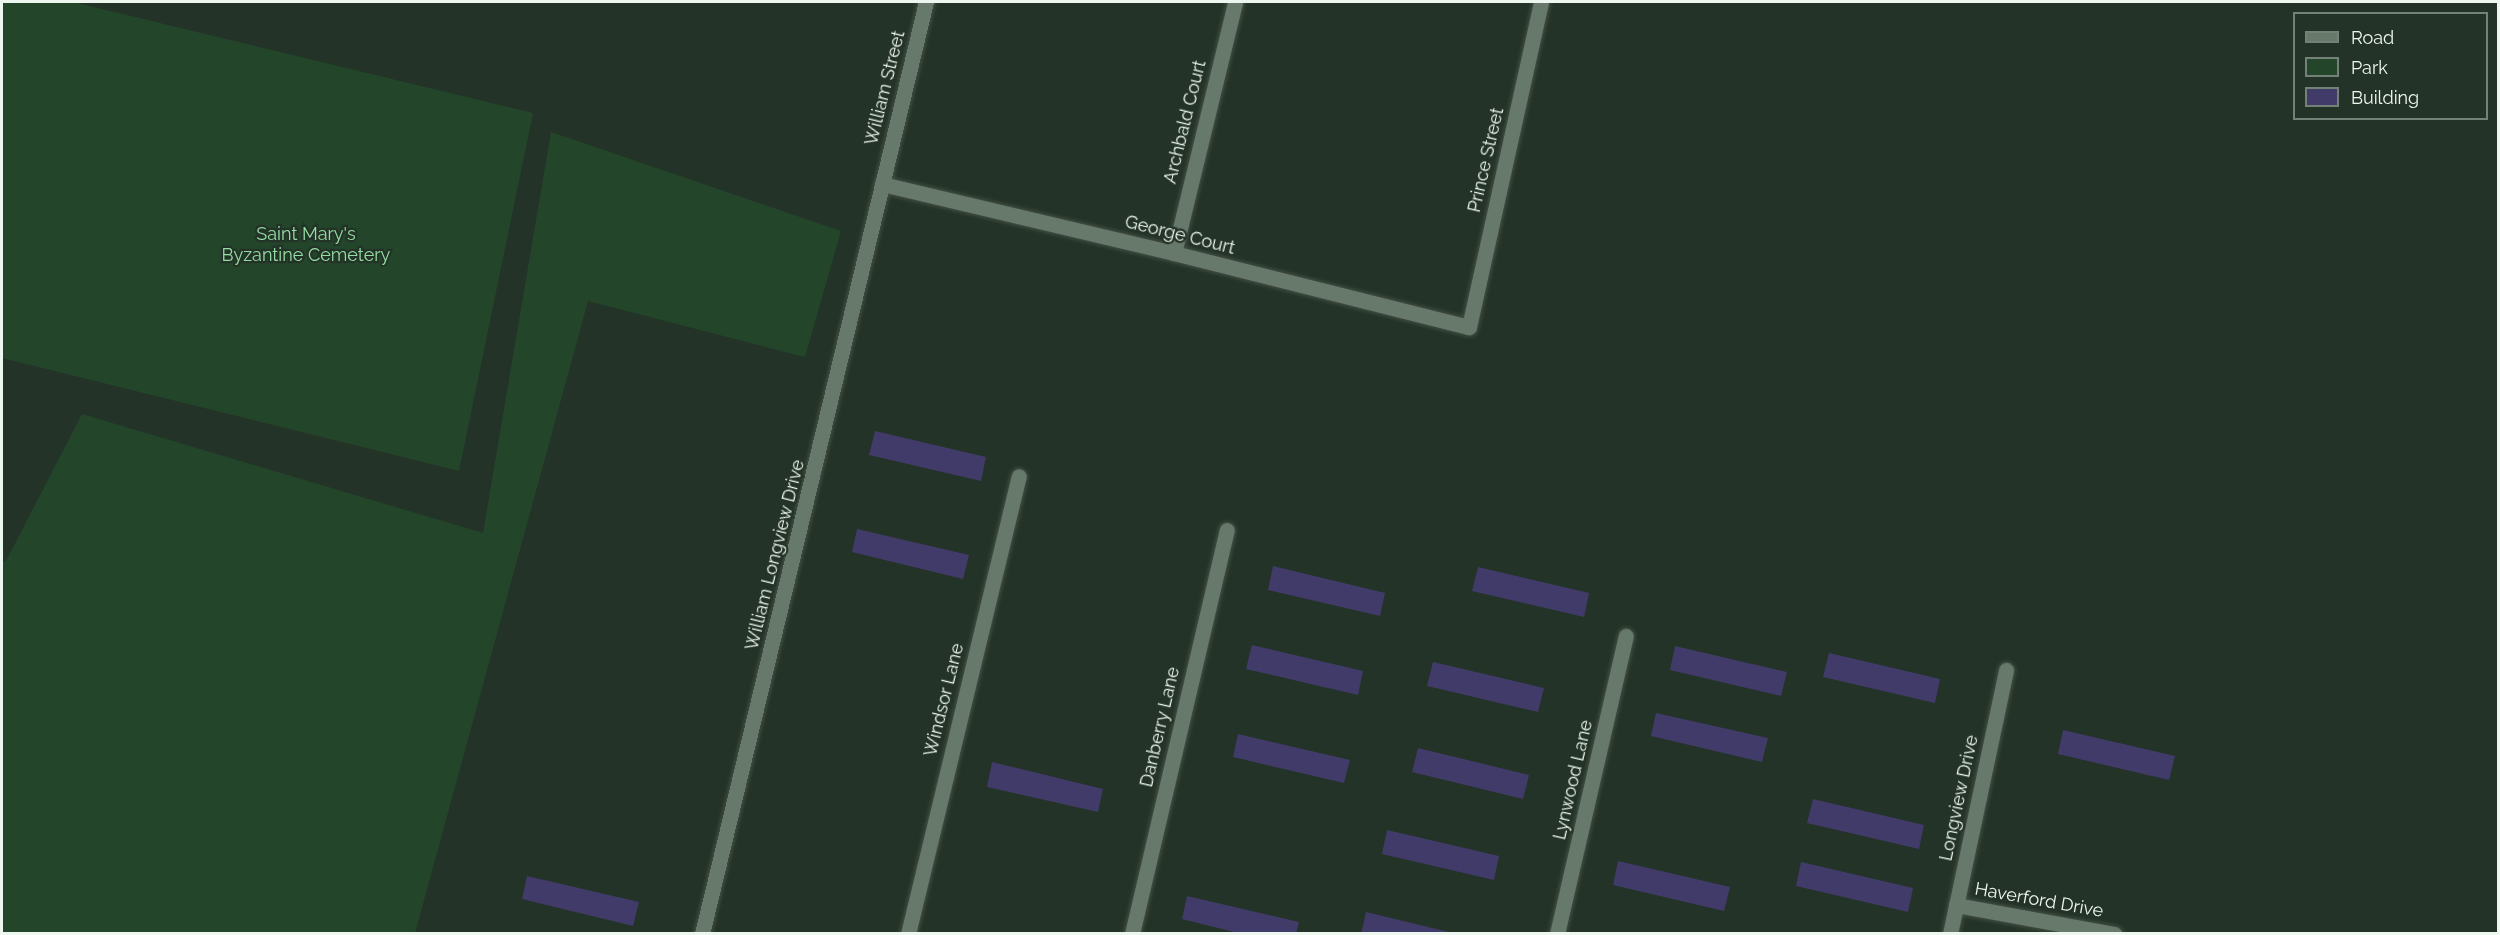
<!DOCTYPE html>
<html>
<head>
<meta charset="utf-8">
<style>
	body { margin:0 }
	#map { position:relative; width:2500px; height:935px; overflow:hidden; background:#243327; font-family:Raleway,sans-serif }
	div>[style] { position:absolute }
	.green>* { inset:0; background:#23462b }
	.building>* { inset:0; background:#413b6a }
	.roads { filter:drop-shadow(0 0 2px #435046) drop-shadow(0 0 2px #435046) }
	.minor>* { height:15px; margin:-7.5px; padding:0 7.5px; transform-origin:7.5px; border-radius:7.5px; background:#67796a }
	span { translate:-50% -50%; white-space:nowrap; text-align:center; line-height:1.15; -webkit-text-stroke:4.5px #243327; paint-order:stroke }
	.street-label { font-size:18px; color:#edf7ef }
	.park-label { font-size:18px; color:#94dda3 }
	.frame { position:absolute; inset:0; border:3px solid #edf7ef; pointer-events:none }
	.legend { position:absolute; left:2293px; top:12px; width:195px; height:108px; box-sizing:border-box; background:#243327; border:2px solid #748177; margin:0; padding:8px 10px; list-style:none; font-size:18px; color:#edf7ef }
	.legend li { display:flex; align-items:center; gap:12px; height:30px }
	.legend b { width:30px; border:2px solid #748177 }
</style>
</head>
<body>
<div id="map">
	<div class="green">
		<div style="clip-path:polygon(2px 2px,73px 2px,533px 113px,459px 471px,2px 358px)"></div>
		<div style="clip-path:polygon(551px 132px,841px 231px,805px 357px,588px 301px,415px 933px,2px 933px,2px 562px,6px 561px,82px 414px,483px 533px)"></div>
	</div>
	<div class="building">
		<div style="clip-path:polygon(875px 431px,986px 457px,981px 481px,869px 455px)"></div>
		<div style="clip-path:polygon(857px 529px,969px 555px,963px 579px,852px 552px)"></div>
		<div style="clip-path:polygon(1273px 566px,1385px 593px,1380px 616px,1268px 590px)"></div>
		<div style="clip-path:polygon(1478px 567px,1589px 593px,1584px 617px,1472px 591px)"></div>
		<div style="clip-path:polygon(1252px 645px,1363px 671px,1358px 695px,1246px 669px)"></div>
		<div style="clip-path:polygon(1675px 646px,1787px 672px,1781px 696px,1670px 670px)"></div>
		<div style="clip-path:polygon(1829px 653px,1940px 679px,1935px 703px,1823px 677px)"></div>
		<div style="clip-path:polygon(1433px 662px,1544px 688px,1538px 712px,1427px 686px)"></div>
		<div style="clip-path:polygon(1656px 713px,1768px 738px,1762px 762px,1651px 736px)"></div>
		<div style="clip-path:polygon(2063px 730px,2175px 756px,2169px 780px,2058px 754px)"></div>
		<div style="clip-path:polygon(1238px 734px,1350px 760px,1344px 783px,1233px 757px)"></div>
		<div style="clip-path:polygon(1418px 748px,1529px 775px,1523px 799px,1412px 772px)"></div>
		<div style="clip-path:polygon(992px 762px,1103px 789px,1098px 812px,987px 787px)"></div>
		<div style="clip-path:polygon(1813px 799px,1924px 825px,1919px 849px,1807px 823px)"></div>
		<div style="clip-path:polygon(1387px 830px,1499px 856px,1494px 880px,1382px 854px)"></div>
		<div style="clip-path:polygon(1618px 861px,1730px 887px,1724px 911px,1613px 885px)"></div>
		<div style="clip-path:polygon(1801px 862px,1913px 888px,1908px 912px,1796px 886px)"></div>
		<div style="clip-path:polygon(527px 876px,639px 902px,633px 926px,522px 899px)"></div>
		<div style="clip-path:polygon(1187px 896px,1299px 922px,1296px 934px,1242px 934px,1182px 919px)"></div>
		<div style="clip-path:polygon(1366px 912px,1453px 933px,1453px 934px,1361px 934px)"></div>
	</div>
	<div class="roads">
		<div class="minor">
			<div style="left:882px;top:184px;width:300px;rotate:13.3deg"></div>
			<div style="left:1174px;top:253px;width:304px;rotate:14.1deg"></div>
			<div style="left:1469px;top:327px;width:333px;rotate:-77.5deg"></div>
			<div style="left:1174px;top:253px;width:258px;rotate:-76.3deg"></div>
			<div style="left:1956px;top:905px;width:161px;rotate:10.4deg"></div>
			<div style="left:702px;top:934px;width:959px;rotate:-76.49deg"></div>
			<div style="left:908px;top:934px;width:471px;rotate:-76.4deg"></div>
			<div style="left:1132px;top:934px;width:415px;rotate:-76.8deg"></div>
			<div style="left:1557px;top:934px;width:306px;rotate:-77deg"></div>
			<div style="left:1950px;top:934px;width:270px;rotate:-78deg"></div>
		</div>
	</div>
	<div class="street-label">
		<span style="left:885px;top:88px;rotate:-76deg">William Street</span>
		<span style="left:1185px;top:122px;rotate:-76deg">Archbald Court</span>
		<span style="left:1486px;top:160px;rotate:-77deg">Prince Street</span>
		<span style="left:1180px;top:235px;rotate:14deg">George Court</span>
		<span style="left:775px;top:555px;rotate:-76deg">William Longview Drive</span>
		<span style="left:944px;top:700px;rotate:-76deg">Windsor Lane</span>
		<span style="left:1160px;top:727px;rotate:-77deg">Danberry Lane</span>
		<span style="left:1573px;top:780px;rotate:-77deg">Lynwood Lane</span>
		<span style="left:1959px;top:798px;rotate:-78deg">Longview Drive</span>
		<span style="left:2039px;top:900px;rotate:10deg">Haverford Drive</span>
	</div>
	<div class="park-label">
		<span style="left:306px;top:245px">Saint Mary's<br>Byzantine Cemetery</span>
	</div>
	<div class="frame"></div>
	<ul class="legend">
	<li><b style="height:8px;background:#67796a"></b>Road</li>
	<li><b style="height:16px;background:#23462b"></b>Park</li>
	<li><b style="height:16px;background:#413b6a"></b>Building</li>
	</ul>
</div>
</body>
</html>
